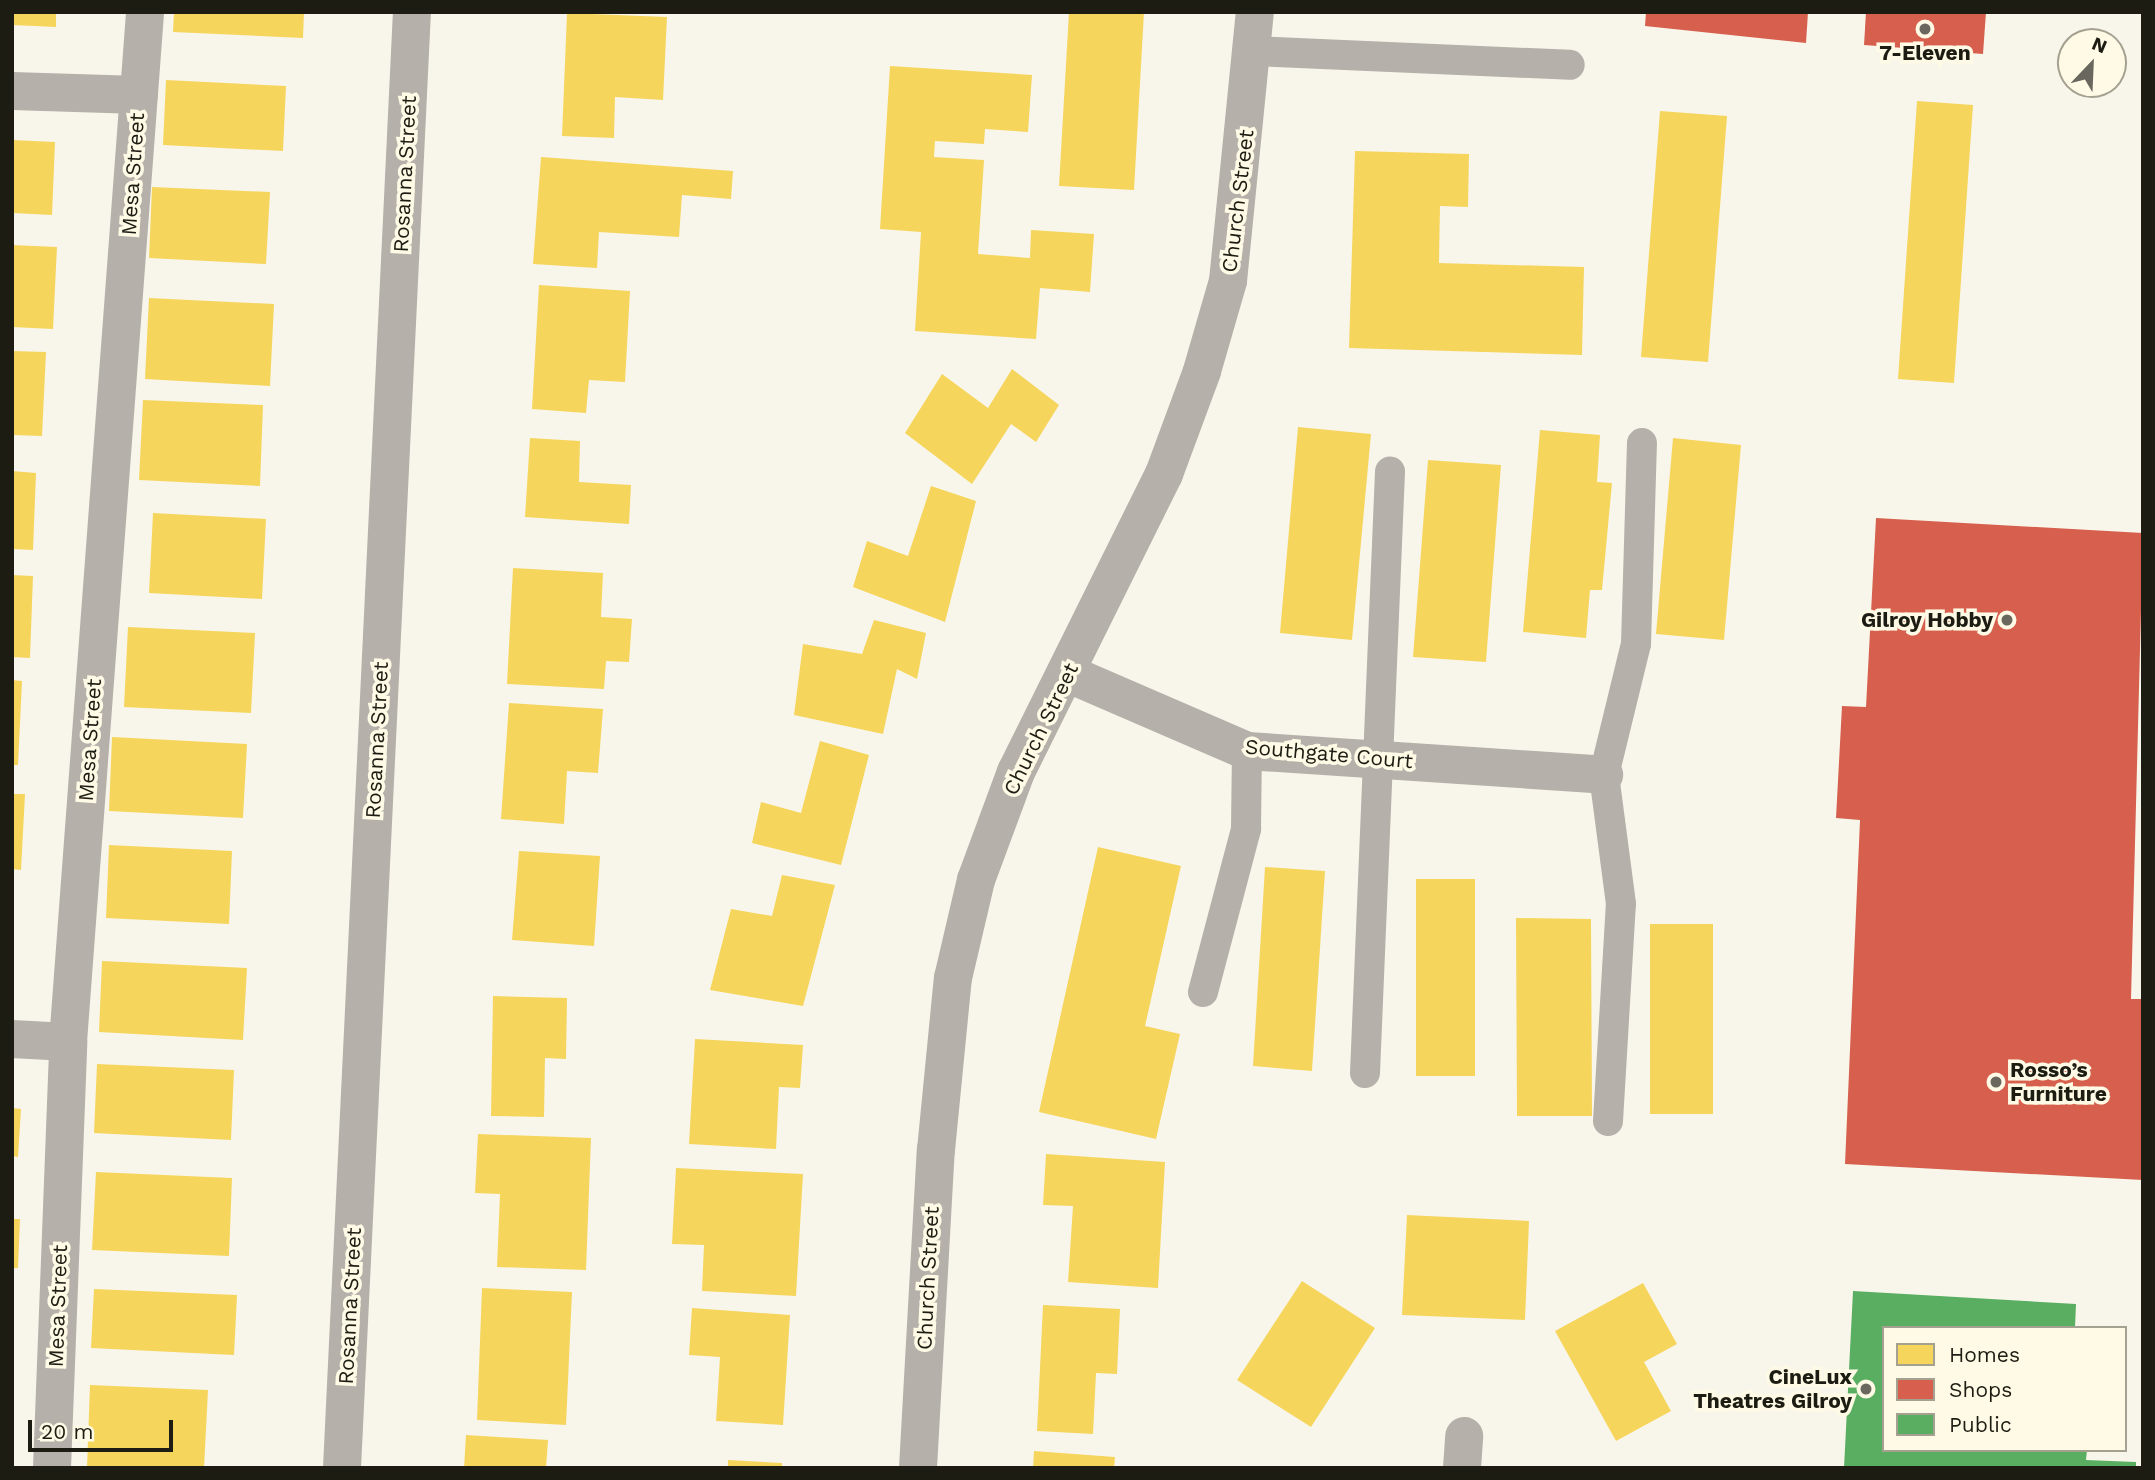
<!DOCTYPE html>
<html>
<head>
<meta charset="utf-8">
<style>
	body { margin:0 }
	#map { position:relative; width:2155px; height:1480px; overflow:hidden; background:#f8f6eb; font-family:"Work Sans",sans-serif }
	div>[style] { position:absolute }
	.homes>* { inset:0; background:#f6d55c }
	.shops>* { inset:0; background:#d6604d }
	.public>* { inset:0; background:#5aae61 }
	.service>* { height:30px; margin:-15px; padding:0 15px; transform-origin:15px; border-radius:15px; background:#b5b0aa }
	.minor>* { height:38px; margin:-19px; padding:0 19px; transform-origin:19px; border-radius:19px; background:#b5b0aa }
	.tertiary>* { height:38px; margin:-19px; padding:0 19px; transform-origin:19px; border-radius:19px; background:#b5b0aa }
	.dots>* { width:19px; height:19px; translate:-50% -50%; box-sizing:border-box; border:4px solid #fefae5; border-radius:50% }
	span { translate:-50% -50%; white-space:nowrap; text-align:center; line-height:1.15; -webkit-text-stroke:7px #fefae5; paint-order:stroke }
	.poi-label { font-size:21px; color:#1d1c12; font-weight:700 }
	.right { translate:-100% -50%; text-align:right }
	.left { translate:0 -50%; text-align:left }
	.street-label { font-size:21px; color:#1d1c12 }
	.frame { position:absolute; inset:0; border:14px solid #1d1c12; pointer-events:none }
	.legend { position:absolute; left:1882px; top:1326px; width:245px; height:126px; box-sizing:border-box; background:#fefae5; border:2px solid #a4a191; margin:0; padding:9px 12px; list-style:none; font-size:21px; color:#1d1c12 }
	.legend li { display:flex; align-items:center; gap:14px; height:35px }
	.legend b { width:35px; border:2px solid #a4a191 }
	.north { position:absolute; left:2057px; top:28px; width:70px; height:70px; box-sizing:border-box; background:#fefae5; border:2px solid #a4a191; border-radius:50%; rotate:23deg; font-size:19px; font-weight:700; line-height:28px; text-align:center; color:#1d1c12 }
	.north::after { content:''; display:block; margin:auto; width:24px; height:32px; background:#6a685e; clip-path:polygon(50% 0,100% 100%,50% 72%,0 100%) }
	.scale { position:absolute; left:28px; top:1420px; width:145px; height:32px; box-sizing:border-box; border:4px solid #1d1c12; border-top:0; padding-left:9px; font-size:21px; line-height:24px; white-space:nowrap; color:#1d1c12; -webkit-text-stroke:5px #fefae5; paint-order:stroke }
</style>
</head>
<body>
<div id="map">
	<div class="homes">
		<div style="clip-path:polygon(12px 12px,56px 12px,56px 27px,12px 25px)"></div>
		<div style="clip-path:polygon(174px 12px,304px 12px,303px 38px,173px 32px)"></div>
		<div style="clip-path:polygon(1069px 12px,1144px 12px,1134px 190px,1059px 186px)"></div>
		<div style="clip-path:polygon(567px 13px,667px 17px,663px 100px,615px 97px,614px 138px,562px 136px)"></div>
		<div style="clip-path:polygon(890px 66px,1032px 75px,1028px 132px,985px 129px,984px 144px,935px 141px,934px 157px,984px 160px,978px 254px,1030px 258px,1031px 230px,1094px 234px,1090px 292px,1040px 288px,1036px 339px,915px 331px,921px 232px,880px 229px)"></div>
		<div style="clip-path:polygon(166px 80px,286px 86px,283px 151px,163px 145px)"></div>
		<div style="clip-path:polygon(1917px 101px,1973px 105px,1954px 383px,1898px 379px)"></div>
		<div style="clip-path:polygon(1660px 111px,1727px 116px,1708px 362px,1641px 357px)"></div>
		<div style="clip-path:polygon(12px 140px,55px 142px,52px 215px,12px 213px)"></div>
		<div style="clip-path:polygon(1355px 151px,1469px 154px,1468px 207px,1440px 206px,1439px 263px,1584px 267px,1582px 355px,1349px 348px)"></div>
		<div style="clip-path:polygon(541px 157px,733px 171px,731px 199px,682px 195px,679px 237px,599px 232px,597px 268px,533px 264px)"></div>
		<div style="clip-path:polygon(152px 187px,270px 192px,266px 264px,149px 258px)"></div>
		<div style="clip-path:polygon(12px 245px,57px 247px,53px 329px,12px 327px)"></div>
		<div style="clip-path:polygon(539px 285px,630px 291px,625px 382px,589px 380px,586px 413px,532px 409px)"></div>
		<div style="clip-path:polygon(149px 298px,274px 304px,270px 386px,145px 379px)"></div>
		<div style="clip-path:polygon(12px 351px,46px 352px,42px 436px,12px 435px)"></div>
		<div style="clip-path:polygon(1012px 369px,1059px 405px,1036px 442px,1011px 424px,972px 484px,905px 433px,942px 374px,988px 408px)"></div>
		<div style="clip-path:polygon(143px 400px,263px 405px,260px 486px,139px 480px)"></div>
		<div style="clip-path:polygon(1298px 427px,1371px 434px,1352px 640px,1280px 633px)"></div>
		<div style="clip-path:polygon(1540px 430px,1600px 435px,1597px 482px,1612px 483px,1602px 590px,1590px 590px,1586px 638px,1523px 632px)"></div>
		<div style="clip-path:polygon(530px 438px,580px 441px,579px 482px,631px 485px,629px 524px,525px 517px)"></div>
		<div style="clip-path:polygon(1673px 438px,1741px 445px,1724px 640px,1656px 634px)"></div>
		<div style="clip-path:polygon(1428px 460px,1501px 465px,1486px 662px,1413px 657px)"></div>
		<div style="clip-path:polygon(12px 471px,36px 473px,33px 550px,12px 549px)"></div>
		<div style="clip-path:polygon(931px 486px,976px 501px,945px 622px,853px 587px,867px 541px,908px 556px)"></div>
		<div style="clip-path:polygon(153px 513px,266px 519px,262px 599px,149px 593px)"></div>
		<div style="clip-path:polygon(513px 568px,603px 573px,601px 617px,632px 619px,629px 662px,606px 661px,604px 689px,507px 684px)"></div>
		<div style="clip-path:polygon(12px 575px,33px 576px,30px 658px,12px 657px)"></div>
		<div style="clip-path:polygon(874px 620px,926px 633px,917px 679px,897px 669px,883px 734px,794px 715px,803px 644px,862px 654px)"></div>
		<div style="clip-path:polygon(128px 627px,255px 633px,251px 713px,124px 707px)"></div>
		<div style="clip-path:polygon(12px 680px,22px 681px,18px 765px,12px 765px)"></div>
		<div style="clip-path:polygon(509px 703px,603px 709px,598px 773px,567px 771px,564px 824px,501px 819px)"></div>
		<div style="clip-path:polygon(112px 737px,247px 744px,243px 818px,109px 811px)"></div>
		<div style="clip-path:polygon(820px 741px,869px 755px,841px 865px,752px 843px,761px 802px,801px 813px)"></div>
		<div style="clip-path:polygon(12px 794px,25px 794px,21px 870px,12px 869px)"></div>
		<div style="clip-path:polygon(109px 845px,232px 851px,229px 924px,106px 918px)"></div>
		<div style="clip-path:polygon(1098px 847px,1181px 866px,1145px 1026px,1180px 1034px,1156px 1139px,1039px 1112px)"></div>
		<div style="clip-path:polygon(519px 851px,600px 856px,594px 946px,512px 940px)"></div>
		<div style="clip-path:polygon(1265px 867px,1325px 871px,1312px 1071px,1253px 1066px)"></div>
		<div style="clip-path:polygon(782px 875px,835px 885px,803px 1006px,710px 990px,731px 909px,772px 916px)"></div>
		<div style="clip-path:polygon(1416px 879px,1475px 879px,1475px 1076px,1416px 1076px)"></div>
		<div style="clip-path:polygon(1516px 918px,1591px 919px,1592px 1116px,1517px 1116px)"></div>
		<div style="clip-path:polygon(1650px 924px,1713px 924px,1713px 1114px,1650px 1114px)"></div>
		<div style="clip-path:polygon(102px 961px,247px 968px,243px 1040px,99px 1032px)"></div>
		<div style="clip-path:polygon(493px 996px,567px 998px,566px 1059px,545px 1058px,544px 1117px,491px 1116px)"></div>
		<div style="clip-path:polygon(695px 1039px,803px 1045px,800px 1088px,779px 1087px,776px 1149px,689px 1144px)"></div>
		<div style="clip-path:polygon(97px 1064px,234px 1070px,231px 1140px,94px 1133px)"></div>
		<div style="clip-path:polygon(12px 1108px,21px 1109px,18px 1157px,12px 1156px)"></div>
		<div style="clip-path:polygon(478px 1134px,591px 1138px,586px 1270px,497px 1267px,500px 1194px,475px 1193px)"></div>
		<div style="clip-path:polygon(1046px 1154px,1165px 1162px,1158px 1288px,1068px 1282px,1073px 1206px,1043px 1205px)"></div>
		<div style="clip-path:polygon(676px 1168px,803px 1174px,796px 1296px,702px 1291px,704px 1245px,672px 1244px)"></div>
		<div style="clip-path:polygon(96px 1172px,232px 1178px,229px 1256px,92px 1250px)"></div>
		<div style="clip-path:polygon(1407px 1215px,1529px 1221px,1525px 1320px,1402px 1315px)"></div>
		<div style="clip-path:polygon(12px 1219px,20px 1219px,18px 1268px,12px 1268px)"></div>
		<div style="clip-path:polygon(1302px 1281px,1375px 1328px,1311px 1427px,1237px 1380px)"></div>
		<div style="clip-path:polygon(1643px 1283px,1677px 1344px,1644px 1362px,1671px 1411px,1616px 1441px,1555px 1331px)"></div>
		<div style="clip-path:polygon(482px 1288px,572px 1292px,566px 1425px,477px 1420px)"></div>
		<div style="clip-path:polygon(94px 1289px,237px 1295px,234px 1355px,91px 1348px)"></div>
		<div style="clip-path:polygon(1043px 1305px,1120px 1309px,1117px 1374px,1096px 1373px,1093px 1434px,1037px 1431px)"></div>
		<div style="clip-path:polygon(692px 1308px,790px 1315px,783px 1425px,716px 1421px,720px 1357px,689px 1355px)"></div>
		<div style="clip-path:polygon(90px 1385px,208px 1390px,204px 1468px,87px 1468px)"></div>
		<div style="clip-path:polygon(466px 1435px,548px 1440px,546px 1468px,464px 1468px)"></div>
		<div style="clip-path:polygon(1034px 1451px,1115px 1457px,1114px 1468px,1033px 1468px)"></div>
		<div style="clip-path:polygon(728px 1460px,782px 1463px,782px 1468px,728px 1468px)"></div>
	</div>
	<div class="shops">
		<div style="clip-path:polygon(1646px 12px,1808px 12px,1806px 43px,1645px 26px)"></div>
		<div style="clip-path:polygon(1866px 12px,1986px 12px,1983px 54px,1864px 45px)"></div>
		<div style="clip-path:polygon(1876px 518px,2143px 533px,2131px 999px,2143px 999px,2143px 1180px,1845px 1164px,1860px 820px,1836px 818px,1842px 706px,1866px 707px)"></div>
	</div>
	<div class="public">
		<div style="clip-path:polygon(1853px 1291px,2076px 1304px,2075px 1328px,1884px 1328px,1884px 1450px,2087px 1450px,2086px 1460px,2136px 1462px,2136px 1468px,1844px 1468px)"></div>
	</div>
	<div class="service">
		<div style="left:1253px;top:51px;width:317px;rotate:2.5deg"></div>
		<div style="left:1203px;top:992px;width:169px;rotate:-75.2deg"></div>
		<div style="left:1246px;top:829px;width:78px;rotate:-89.3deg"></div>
		<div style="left:1365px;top:1073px;width:602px;rotate:-87.62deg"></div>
		<div style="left:1608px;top:1121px;width:217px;rotate:-86.6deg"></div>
		<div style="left:1621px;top:904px;width:130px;rotate:-97.5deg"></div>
		<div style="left:1604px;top:775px;width:135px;rotate:-76.3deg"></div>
		<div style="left:1636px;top:644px;width:201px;rotate:-88.3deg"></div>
	</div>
	<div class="minor">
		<div style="left:12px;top:91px;width:127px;rotate:1.8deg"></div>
		<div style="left:1069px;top:674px;width:194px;rotate:23.4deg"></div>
		<div style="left:1247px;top:751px;width:358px;rotate:3.8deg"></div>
		<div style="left:12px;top:1039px;width:56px;rotate:3.1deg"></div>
		<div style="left:52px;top:1468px;width:426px;rotate:-87.8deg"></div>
		<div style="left:68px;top:1042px;width:1033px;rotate:-85.72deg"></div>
		<div style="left:342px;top:1468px;width:1458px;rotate:-87.25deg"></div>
		<div style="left:1462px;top:1468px;width:32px;rotate:-86deg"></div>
	</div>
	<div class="tertiary">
		<div style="left:918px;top:1468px;width:319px;rotate:-86.8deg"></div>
		<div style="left:936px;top:1150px;width:173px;rotate:-84.4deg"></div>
		<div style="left:953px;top:978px;width:101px;rotate:-76.8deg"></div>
		<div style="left:976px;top:880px;width:115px;rotate:-69.7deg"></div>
		<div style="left:1016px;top:772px;width:333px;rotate:-63.6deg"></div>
		<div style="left:1164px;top:474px;width:110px;rotate:-69.7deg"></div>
		<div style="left:1202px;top:371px;width:94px;rotate:-73.9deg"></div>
		<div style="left:1228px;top:281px;width:270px;rotate:-84.3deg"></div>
	</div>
	<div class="dots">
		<div style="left:1925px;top:29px;background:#6a685e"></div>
		<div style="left:2007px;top:620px;background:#6a685e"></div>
		<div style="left:1996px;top:1082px;background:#6a685e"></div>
		<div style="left:1866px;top:1389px;background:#6a685e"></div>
	</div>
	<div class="poi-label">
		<span style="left:1925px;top:53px">7-Eleven</span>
		<span class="right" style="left:1993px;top:620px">Gilroy Hobby</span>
		<span class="left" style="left:2010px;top:1082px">Rosso’s<br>Furniture</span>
		<span class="right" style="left:1852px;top:1389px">CineLux<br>Theatres Gilroy</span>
	</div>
	<div class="street-label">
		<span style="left:133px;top:174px;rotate:-86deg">Mesa Street</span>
		<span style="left:405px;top:174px;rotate:-87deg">Rosanna Street</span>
		<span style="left:1238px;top:201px;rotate:-83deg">Church Street</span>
		<span style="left:1041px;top:729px;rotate:-64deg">Church Street</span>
		<span style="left:90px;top:740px;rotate:-86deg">Mesa Street</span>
		<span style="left:377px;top:740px;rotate:-87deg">Rosanna Street</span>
		<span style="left:1329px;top:754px;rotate:5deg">Southgate Court</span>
		<span style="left:928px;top:1278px;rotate:-87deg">Church Street</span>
		<span style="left:58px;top:1306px;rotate:-88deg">Mesa Street</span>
		<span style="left:350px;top:1306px;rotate:-87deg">Rosanna Street</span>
	</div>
	<div class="frame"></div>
	<ul class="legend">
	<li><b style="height:19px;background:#f6d55c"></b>Homes</li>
	<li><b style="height:19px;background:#d6604d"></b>Shops</li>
	<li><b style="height:19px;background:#5aae61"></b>Public</li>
	</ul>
	<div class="north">N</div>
	<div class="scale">20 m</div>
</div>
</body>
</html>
